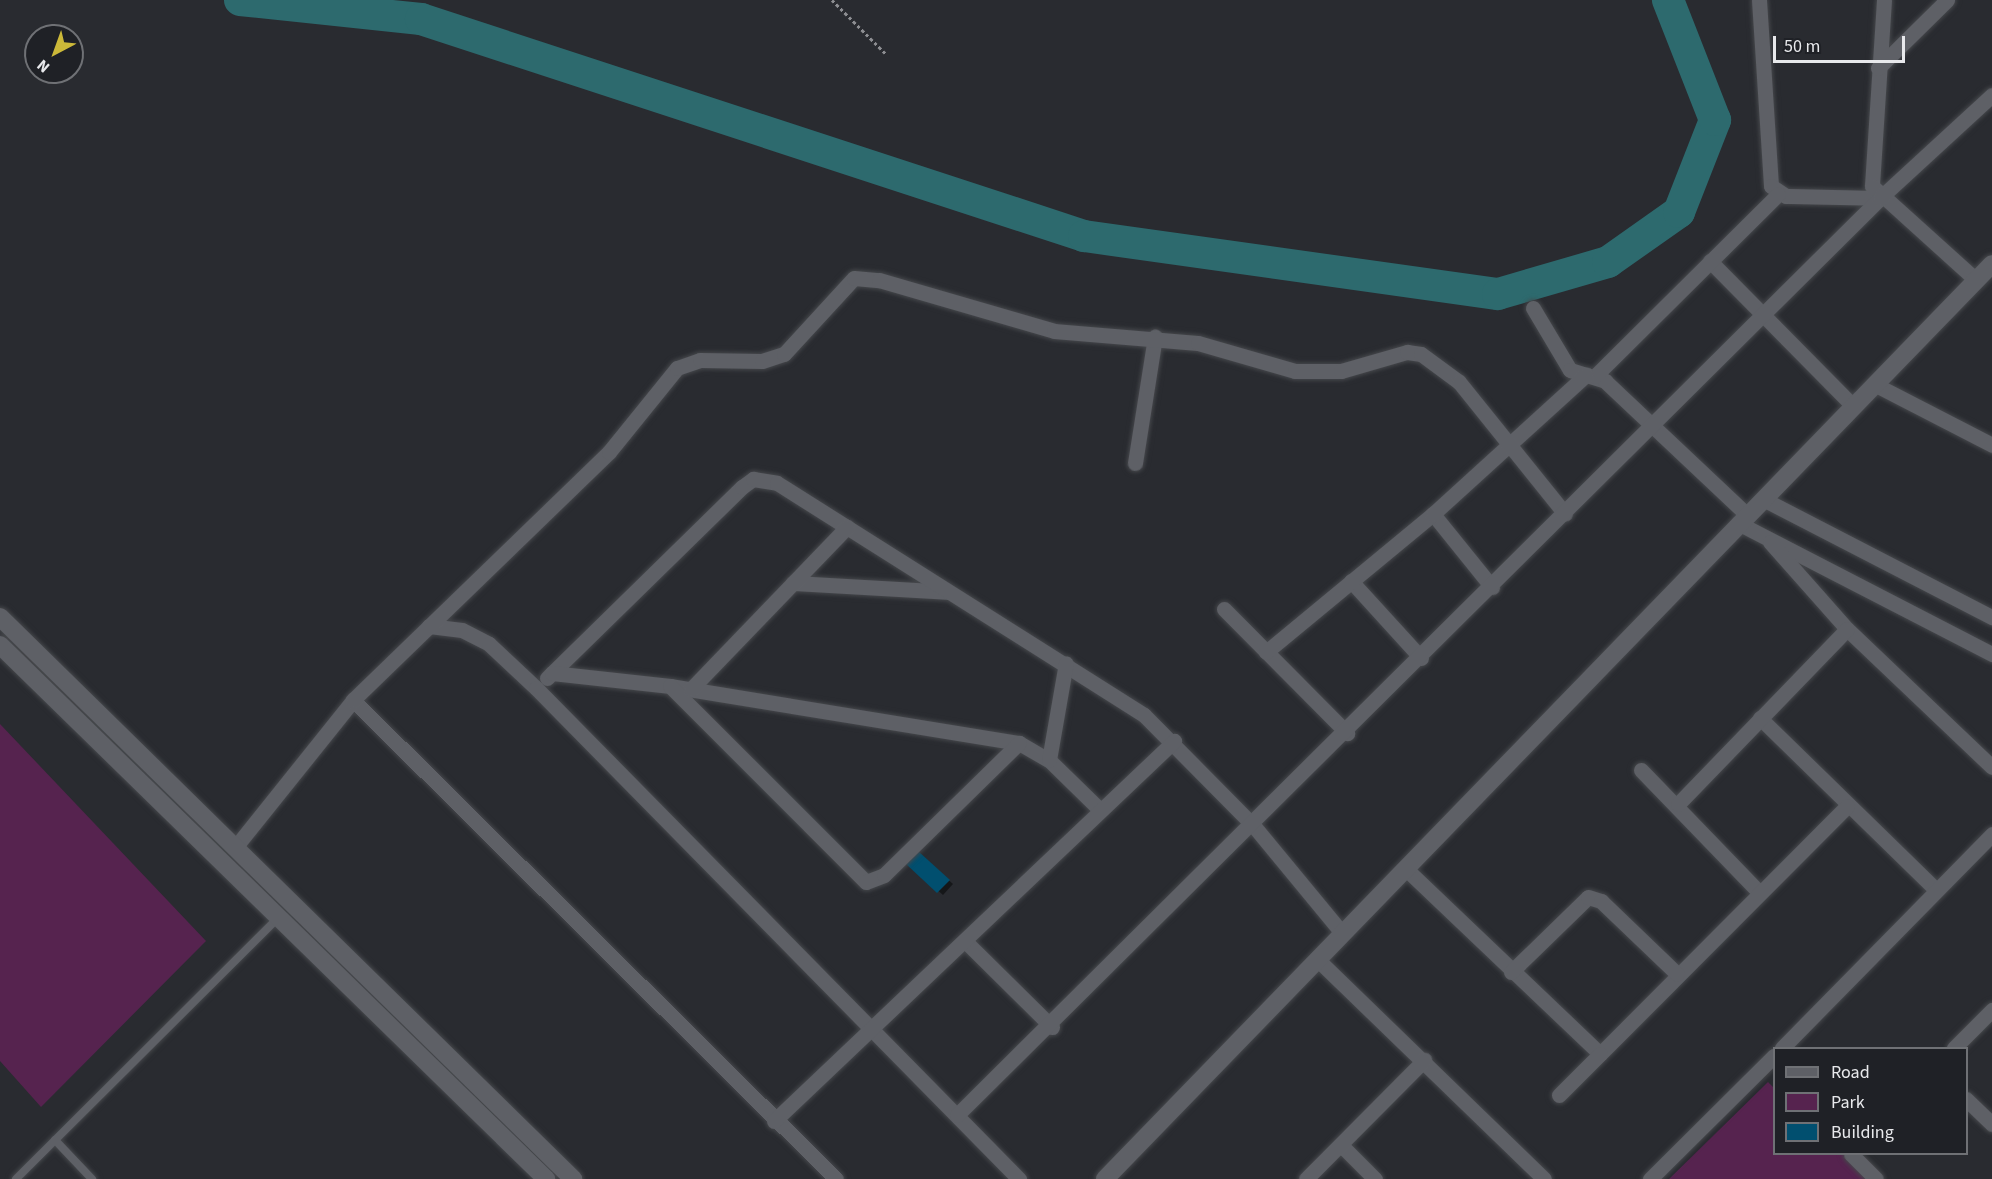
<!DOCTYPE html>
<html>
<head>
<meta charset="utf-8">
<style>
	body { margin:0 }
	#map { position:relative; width:1992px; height:1179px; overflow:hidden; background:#292b30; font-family:"Source Sans 3",sans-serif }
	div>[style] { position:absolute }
	.green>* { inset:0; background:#56234f }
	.shadow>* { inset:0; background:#0007 }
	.river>* { height:32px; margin:-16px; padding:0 16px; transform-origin:16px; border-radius:16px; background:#2d6a6e }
	.building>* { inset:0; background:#014f6f }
	.path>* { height:3px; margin-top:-1.5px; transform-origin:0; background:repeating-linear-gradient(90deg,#8d8e92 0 3px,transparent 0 6px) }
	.roads { filter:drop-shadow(0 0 2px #45474b) drop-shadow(0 0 2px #45474b) }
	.lane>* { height:8px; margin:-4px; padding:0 4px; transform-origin:4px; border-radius:4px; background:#5e6066 }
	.street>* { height:15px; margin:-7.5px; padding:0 7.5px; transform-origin:7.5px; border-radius:7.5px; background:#5e6066 }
	.secondary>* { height:18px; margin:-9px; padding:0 9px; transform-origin:9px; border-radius:9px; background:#5e6066 }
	span { translate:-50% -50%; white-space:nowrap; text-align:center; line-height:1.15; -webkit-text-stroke:5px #1f2126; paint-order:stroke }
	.legend { position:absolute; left:1773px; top:1047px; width:195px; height:108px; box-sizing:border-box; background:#1f2126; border:2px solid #6f7175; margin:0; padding:8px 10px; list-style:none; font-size:18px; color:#e8e9ec }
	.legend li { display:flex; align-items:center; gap:12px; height:30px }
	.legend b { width:30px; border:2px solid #6f7175 }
	.north { position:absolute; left:24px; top:24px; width:60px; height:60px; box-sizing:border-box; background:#1f2126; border:2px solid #6f7175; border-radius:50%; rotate:221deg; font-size:16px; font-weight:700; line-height:24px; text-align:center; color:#e8e9ec }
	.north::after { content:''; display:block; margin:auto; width:21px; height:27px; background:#ccb939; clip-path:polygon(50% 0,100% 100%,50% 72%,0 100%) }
	.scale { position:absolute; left:1773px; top:36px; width:132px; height:27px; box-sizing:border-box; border:3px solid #e8e9ec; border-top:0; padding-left:8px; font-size:18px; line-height:21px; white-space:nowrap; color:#e8e9ec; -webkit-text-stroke:4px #1f2126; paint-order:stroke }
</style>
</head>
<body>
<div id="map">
	<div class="green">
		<div style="clip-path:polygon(0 724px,206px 941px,41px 1107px,0 1061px)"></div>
		<div style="clip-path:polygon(1768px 1082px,1774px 1088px,1774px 1154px,1843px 1154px,1869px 1179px,1669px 1179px)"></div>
	</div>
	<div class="shadow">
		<div style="clip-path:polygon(919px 853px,953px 884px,943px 895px,908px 864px)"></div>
	</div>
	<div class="river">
		<div style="left:240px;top:0;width:182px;rotate:6deg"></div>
		<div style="left:421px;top:19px;width:698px;rotate:18.12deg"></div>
		<div style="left:1084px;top:236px;width:418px;rotate:8deg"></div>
		<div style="left:1498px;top:294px;width:115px;rotate:-16.2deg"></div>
		<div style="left:1608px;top:262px;width:87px;rotate:-35.2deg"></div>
		<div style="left:1679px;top:212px;width:99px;rotate:-68.6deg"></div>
		<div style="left:1715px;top:120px;width:129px;rotate:-111.4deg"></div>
	</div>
	<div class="building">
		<div style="clip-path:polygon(918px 851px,950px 880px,937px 893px,906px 864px)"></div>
	</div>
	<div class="path">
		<div style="left:832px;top:0;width:76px;rotate:45deg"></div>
	</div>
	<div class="roads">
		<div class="lane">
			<div style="left:55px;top:1140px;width:54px;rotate:46.5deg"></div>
			<div style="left:16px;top:1179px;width:371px;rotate:-44.9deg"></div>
		</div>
		<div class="street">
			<div style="left:1759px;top:0;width:186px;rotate:86.3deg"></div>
			<div style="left:1771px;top:186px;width:18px;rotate:34deg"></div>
			<div style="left:1786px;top:196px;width:94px;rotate:1.2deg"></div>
			<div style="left:1884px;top:0;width:186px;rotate:93.7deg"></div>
			<div style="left:1872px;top:186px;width:140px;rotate:42.1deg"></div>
			<div style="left:1878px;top:68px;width:97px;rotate:-44.6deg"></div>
			<div style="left:1710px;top:261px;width:204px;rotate:45.4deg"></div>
			<div style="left:1533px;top:308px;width:72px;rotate:59.2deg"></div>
			<div style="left:1570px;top:370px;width:37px;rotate:17deg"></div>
			<div style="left:1605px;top:381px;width:195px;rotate:43.3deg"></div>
			<div style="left:1595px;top:376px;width:258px;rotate:-44.8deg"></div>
			<div style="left:1874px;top:384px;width:133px;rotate:27.3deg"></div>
			<div style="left:1135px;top:463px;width:128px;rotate:-81deg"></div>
			<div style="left:1763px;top:499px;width:258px;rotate:27.3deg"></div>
			<div style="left:1433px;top:514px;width:94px;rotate:51.1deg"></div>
			<div style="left:1738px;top:523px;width:286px;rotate:27.3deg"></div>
			<div style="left:1770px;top:542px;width:116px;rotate:48.5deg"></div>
			<div style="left:1847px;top:629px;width:200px;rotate:43.6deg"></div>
			<div style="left:1351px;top:581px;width:104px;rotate:47.7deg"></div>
			<div style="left:793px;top:583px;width:155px;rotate:3.3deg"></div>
			<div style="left:1224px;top:609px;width:175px;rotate:45.2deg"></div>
			<div style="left:429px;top:626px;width:33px;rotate:7deg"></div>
			<div style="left:462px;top:630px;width:30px;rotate:27deg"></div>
			<div style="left:489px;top:644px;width:64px;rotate:43.1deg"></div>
			<div style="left:536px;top:688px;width:689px;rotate:45.47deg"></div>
			<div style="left:1266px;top:652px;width:217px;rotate:-39.6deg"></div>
			<div style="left:1433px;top:514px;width:207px;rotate:-42.3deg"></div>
			<div style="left:552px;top:673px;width:266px;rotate:-44.4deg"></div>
			<div style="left:742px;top:487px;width:14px;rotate:-36deg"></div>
			<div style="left:753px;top:479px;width:24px;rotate:9deg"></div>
			<div style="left:777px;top:483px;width:434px;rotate:32.3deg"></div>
			<div style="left:1144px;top:715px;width:155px;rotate:45.3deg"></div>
			<div style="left:1253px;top:825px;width:140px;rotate:50.5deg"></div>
			<div style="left:547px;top:678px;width:7px;rotate:-45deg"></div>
			<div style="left:552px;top:673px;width:119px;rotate:6.3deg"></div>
			<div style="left:670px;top:686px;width:354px;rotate:9.3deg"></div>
			<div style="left:1019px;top:743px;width:34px;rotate:30deg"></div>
			<div style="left:1049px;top:760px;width:70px;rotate:44.4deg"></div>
			<div style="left:670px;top:686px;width:277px;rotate:45deg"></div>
			<div style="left:866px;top:882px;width:19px;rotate:-21deg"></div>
			<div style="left:884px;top:875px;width:189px;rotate:-44.4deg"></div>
			<div style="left:691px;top:689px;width:225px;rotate:-46.1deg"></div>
			<div style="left:353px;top:700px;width:680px;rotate:44.76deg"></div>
			<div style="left:1760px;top:718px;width:246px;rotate:44.3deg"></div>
			<div style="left:1049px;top:760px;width:98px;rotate:-80.1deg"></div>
			<div style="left:1641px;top:770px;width:170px;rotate:46deg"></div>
			<div style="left:1678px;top:804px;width:243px;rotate:-46deg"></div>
			<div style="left:237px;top:845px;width:186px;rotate:-51.3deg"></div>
			<div style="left:353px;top:700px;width:356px;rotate:-44.1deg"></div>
			<div style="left:609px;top:452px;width:108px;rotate:-51deg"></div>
			<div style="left:677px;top:368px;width:24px;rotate:-19deg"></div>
			<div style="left:700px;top:360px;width:62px;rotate:0.9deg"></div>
			<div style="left:762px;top:361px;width:23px;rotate:-18deg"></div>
			<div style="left:784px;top:354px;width:103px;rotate:-47.4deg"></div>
			<div style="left:854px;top:278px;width:25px;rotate:5deg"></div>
			<div style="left:879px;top:280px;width:182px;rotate:16.2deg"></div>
			<div style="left:1054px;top:331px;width:144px;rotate:4.8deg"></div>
			<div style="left:1198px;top:343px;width:101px;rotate:16.1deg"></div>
			<div style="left:1295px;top:371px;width:46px"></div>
			<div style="left:1341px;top:371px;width:69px;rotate:-16.1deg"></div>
			<div style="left:1407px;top:352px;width:14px;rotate:8deg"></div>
			<div style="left:1421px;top:354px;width:47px;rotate:36.4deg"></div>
			<div style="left:1459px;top:382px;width:169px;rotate:51.2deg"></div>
			<div style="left:1406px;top:869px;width:268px;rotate:43.6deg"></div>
			<div style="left:1600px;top:1054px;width:350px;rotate:-45.1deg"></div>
			<div style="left:966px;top:942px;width:121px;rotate:44.7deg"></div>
			<div style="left:1317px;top:959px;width:316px;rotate:44.1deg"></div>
			<div style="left:1511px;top:972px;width:107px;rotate:-44.2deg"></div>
			<div style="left:1588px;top:897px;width:14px;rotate:17deg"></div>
			<div style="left:1601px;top:901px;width:105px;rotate:43.8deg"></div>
			<div style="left:1782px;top:1048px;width:300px;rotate:-45.5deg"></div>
			<div style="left:1954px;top:1048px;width:54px;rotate:-45deg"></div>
			<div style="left:1559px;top:1095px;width:58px;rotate:-45deg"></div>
			<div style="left:1966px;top:1099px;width:36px;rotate:44deg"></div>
			<div style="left:957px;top:1115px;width:1301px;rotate:-44.81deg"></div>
			<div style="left:1880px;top:198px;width:152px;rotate:-42.6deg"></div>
			<div style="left:774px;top:1121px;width:552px;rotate:-43.53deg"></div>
			<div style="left:1341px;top:1145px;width:48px;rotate:45deg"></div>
			<div style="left:1851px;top:1154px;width:35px;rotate:45deg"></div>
			<div style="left:1306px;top:1179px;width:168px;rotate:-45.2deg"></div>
			<div style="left:1650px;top:1179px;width:175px;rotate:-44.8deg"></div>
		</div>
		<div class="secondary">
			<div style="left:0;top:617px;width:803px;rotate:44.44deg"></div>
			<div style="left:0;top:645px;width:764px;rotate:44.36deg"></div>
			<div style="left:1105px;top:1179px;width:1274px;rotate:-45.89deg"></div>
		</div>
	</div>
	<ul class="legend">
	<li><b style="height:8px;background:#5e6066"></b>Road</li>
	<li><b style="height:16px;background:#56234f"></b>Park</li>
	<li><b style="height:16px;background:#014f6f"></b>Building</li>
	</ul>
	<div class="north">N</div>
	<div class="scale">50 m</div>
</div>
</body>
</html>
